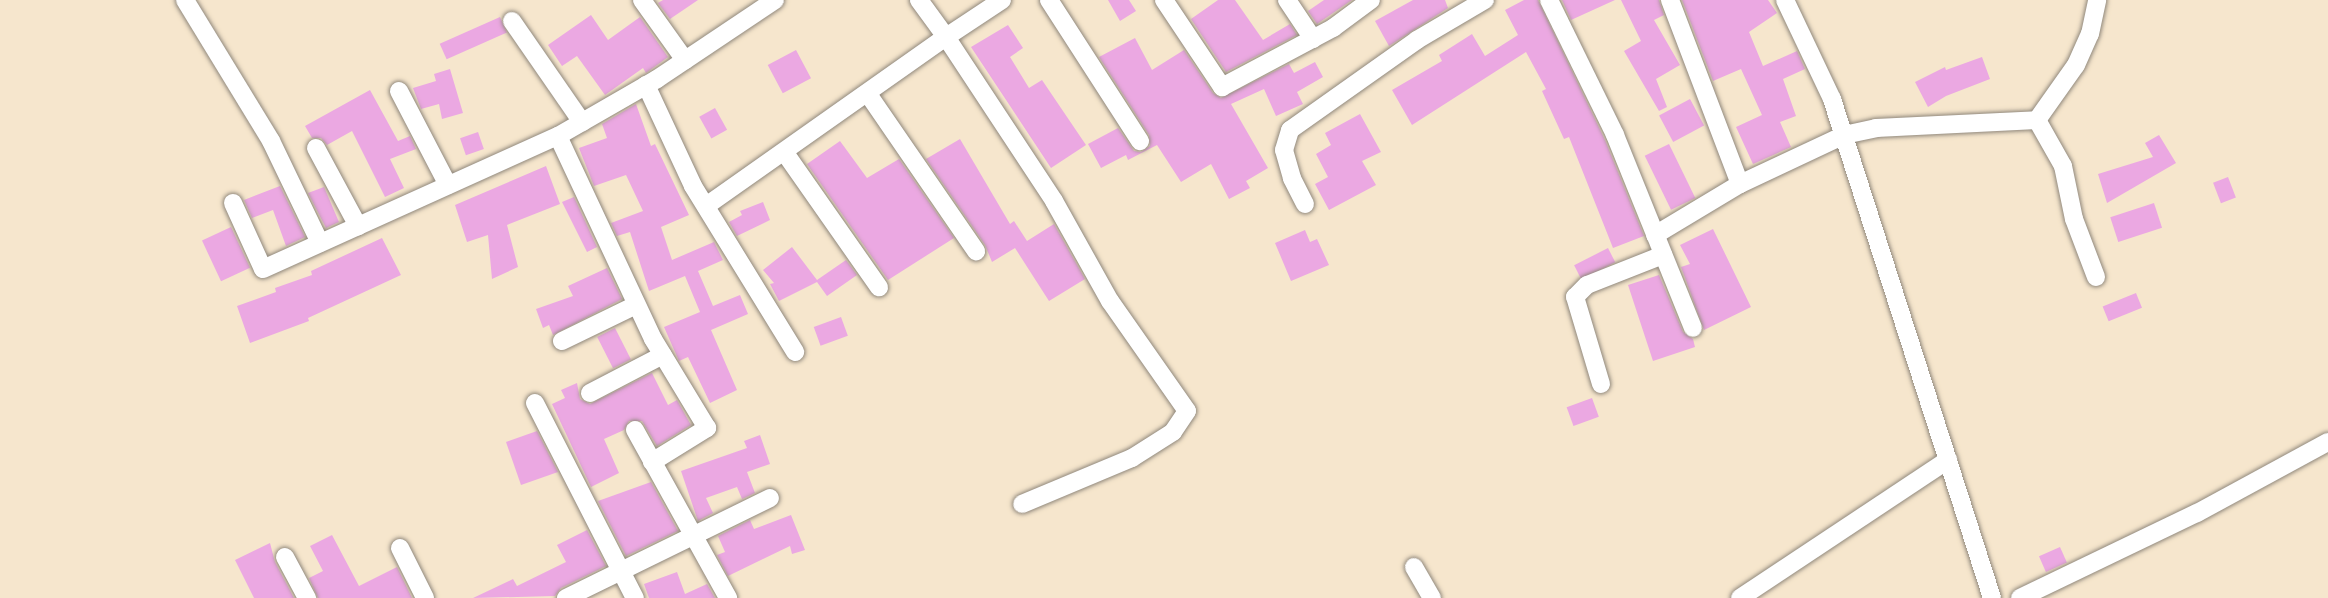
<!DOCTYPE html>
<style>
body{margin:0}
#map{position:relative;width:2328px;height:598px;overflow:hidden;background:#f6e6cd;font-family:Cardo,serif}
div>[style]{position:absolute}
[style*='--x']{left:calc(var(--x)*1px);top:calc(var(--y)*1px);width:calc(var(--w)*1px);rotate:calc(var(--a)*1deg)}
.building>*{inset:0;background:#eba8e2;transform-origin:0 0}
.roads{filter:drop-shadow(0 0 2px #90887c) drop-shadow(0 0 2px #90887c)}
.minor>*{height:18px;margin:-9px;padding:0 9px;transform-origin:9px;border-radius:9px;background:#fff}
span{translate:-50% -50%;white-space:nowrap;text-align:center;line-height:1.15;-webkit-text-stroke:6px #fcf5e5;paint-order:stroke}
</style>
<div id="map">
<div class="building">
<div style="clip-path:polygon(663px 0,698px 0,670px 19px,658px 3px)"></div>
<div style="clip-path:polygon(1108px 0,1129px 0,1136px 11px,1120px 21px)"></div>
<div style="clip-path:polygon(1218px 0,1235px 0,1263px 40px,1290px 24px,1297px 35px,1226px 72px,1191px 19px)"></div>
<div style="clip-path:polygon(1324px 0,1352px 0,1317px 24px,1308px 11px)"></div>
<div style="clip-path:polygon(1413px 0,1445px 0,1448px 8px,1389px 46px,1375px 21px)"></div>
<div style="clip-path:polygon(1524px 0,1538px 0,1605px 140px,1644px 236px,1613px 248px,1569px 137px,1564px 139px,1542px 91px,1546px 89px,1526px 52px,1412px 125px,1392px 90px,1442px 61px,1439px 55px,1472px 34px,1485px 56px,1518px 35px,1505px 10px)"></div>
<div style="clip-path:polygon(1562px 0,1615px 0,1571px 20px)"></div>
<div style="clip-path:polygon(1621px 0,1659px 0,1664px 15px,1654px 20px,1680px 65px,1656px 79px,1667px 107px,1659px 111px,1624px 51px,1641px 41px)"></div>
<div style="clip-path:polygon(1682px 0,1768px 0,1777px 13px,1749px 32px,1763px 66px,1797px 51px,1805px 69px,1783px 79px,1796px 116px,1780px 122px,1791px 147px,1753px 164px,1736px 127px,1762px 115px,1741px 69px,1713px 81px)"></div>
<div style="clip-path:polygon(591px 15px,608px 40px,640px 17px,668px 57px,646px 73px,643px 68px,605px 95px,577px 56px,562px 66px,548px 45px)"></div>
<div style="left:500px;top:17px;width:17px;height:66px;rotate:66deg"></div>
<div style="clip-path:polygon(1008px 25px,1023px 48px,1010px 57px,1029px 88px,1042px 80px,1086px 145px,1051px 168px,971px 47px)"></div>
<div style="clip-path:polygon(1135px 38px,1152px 70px,1184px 50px,1213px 93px,1221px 98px,1289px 64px,1294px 73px,1315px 62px,1323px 77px,1297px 92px,1303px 104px,1276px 116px,1264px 89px,1231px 104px,1268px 168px,1246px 181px,1250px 188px,1229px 199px,1211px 164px,1181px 182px,1157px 145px,1128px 160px,1126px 155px,1101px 168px,1088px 144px,1118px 128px,1134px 151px,1141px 152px,1150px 146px,1149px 135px,1099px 57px)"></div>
<div style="left:796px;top:50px;width:32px;height:32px;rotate:62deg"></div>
<div style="clip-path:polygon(1982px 57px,1990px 79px,1946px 96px,1928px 107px,1915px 82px,1945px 67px,1946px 70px)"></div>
<div style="clip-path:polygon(450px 69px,463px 113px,442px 119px,439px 104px,421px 109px,413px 88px,436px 81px,434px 74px)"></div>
<div style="clip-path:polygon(370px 90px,398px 141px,410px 136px,416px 149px,390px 159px,404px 188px,385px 197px,352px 131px,327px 145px,321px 138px,312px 138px,305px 126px)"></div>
<div style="left:1690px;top:99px;width:30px;height:35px;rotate:62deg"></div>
<div style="clip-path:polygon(636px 104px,651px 146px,655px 144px,689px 215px,661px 227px,672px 260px,714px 242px,723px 260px,698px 271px,713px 306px,740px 295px,748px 314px,711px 330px,737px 390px,710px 403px,688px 357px,679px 361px,664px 327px,700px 312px,685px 276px,649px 291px,630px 232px,617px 236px,611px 223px,643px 211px,626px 175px,594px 186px,579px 148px,607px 138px,602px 124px)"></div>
<div style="left:715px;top:108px;width:25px;height:18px;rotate:61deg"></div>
<div style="clip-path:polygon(1360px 114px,1381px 152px,1362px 161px,1376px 185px,1329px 210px,1315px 184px,1328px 177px,1316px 154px,1331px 145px,1325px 133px)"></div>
<div style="left:478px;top:132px;width:18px;height:19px;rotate:71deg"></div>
<div style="clip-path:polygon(2159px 135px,2176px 163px,2107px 203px,2098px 174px,2153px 157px,2145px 143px)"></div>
<div style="clip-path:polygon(960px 139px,1010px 224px,1014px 221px,1027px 241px,1054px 224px,1085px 279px,1049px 301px,1015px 248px,992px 262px,985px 245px,926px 159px)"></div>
<div style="clip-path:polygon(840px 141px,867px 178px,899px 159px,954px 238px,888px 280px,807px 164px)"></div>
<div style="left:1669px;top:144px;width:60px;height:27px;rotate:64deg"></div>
<div style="clip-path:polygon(546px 166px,560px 204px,507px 225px,518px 267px,492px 279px,488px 235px,467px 242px,455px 205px)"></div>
<div style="left:2228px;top:177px;width:22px;height:16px;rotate:69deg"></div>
<div style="clip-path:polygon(280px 186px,305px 237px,286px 246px,273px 210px,252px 218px,244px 200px)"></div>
<div style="clip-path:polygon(324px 187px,339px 222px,326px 228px,308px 193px)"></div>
<div style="clip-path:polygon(574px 197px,597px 247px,587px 252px,562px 202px)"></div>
<div style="clip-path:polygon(763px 202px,770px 220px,737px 236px,729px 222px,742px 215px,740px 211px)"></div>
<div style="left:2154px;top:203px;width:26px;height:46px;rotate:72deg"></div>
<div style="left:231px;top:227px;width:45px;height:32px;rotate:65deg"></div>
<div style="clip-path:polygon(1713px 229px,1751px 307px,1704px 330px,1681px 267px,1690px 264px,1680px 245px)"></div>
<div style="clip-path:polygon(1305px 230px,1310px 242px,1317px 239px,1329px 265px,1291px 281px,1275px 243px)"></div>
<div style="clip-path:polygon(382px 238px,401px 275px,308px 318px,309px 321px,250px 343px,237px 306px,276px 292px,275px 288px,312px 275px,311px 271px)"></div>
<div style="clip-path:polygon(792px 247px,817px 280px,846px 260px,857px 275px,827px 296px,817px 282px,779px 301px,770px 284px,774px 283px,763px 270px)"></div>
<div style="left:1608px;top:248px;width:16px;height:38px;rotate:63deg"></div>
<div style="clip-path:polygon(607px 268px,622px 299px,553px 335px,549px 325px,543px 328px,536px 309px,573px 296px,568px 286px)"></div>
<div style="clip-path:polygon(1659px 275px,1683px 332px,1693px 339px,1695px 347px,1653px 361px,1628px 285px)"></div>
<div style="left:2136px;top:293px;width:16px;height:36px;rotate:68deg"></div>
<div style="left:841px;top:317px;width:20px;height:29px;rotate:70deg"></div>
<div style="left:615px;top:328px;width:35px;height:20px;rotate:63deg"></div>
<div style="clip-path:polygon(652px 373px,668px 405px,677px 400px,691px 425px,657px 446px,642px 421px,629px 421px,624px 430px,604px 439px,619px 473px,591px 487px,552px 404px,565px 398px,561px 390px,577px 383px,580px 399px,590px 404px)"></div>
<div style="left:1592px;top:398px;width:20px;height:27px;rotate:70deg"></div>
<div style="clip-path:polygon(537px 431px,558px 472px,521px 485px,506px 442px)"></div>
<div style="clip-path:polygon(760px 435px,770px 464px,747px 472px,755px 493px,742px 499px,737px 487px,706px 498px,713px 513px,698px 521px,681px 471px,747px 448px,744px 441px)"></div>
<div style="clip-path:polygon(651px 482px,678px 531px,626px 556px,598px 501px)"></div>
<div style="clip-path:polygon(791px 515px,805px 550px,792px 554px,790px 546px,728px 576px,717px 555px,725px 552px,718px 536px,750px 520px,754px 529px)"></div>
<div style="clip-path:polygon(587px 530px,606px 566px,561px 588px,555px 596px,473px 598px,513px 579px,517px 586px,566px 562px,557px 545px)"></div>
<div style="clip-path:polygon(332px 535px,359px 586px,397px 567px,412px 598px,318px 598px,309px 578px,323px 571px,310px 546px)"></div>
<div style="clip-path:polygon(270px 543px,275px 562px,294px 598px,254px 598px,235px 560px)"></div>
<div style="left:2060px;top:547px;width:17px;height:23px;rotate:66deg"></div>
<div style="clip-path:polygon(677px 572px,685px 594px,707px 584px,715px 598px,649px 598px,644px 584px)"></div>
</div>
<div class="roads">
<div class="minor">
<div style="--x:185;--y:0;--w:165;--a:58.6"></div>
<div style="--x:271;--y:141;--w:113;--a:64.3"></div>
<div style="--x:642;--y:0;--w:74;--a:54.4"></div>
<div style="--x:1002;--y:0;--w:67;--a:146.5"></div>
<div style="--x:946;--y:37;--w:196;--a:56.6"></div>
<div style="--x:1054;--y:201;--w:115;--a:60.8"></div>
<div style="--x:1110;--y:301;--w:134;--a:55"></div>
<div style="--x:1187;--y:411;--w:25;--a:124"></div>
<div style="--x:1173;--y:432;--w:49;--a:147.6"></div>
<div style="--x:1132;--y:458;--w:119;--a:157.3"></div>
<div style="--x:1049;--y:0;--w:168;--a:57.2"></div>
<div style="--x:1164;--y:0;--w:105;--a:56.3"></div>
<div style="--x:1222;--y:87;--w:126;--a:-28"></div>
<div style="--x:1333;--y:28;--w:47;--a:-36.4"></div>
<div style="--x:1287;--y:0;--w:47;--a:56.3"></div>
<div style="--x:1549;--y:0;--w:150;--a:63.9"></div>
<div style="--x:1615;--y:135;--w:208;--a:68"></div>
<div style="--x:1670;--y:0;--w:197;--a:69.2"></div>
<div style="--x:1785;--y:0;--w:110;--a:64.6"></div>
<div style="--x:1832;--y:99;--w:524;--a:72.22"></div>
<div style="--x:512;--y:21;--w:123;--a:55.3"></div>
<div style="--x:646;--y:85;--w:111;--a:65"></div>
<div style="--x:693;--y:186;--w:195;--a:58.4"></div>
<div style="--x:399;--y:91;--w:106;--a:62.5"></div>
<div style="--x:868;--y:94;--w:191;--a:55.5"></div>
<div style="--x:2037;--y:120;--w:67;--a:-54.7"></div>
<div style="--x:2076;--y:65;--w:34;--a:-66"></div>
<div style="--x:2090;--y:34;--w:35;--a:-78"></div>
<div style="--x:316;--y:148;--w:89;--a:61.7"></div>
<div style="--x:785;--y:153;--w:164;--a:55"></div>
<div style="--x:233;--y:203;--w:72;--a:65.6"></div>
<div style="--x:263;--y:269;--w:324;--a:-24.3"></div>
<div style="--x:1305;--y:204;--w:29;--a:-117"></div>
<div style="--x:1292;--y:178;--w:29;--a:-106"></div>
<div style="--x:1284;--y:150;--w:21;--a:-73"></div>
<div style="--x:1290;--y:130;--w:156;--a:-35.3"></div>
<div style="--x:1417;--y:40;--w:79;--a:-30.5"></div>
<div style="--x:706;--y:206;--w:294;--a:-35.2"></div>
<div style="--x:946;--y:37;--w:46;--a:-126.1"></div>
<div style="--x:1655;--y:235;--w:99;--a:-31"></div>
<div style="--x:1740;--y:184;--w:115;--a:-25.2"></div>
<div style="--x:1844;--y:135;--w:33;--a:-12"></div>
<div style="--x:1876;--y:128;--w:161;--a:-2.8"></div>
<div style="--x:2037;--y:120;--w:53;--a:60.5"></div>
<div style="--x:2063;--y:166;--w:54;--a:78.3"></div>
<div style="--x:2074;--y:219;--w:62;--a:69.2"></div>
<div style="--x:562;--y:341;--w:82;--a:-25.9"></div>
<div style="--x:1601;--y:384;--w:91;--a:-106.6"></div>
<div style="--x:1575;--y:297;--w:17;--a:-45"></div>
<div style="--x:1587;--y:285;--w:82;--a:-21.5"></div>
<div style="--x:590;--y:393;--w:82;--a:-27.5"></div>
<div style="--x:535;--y:403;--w:219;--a:62.9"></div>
<div style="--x:635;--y:430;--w:192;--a:61"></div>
<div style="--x:652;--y:462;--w:65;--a:-31.7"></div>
<div style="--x:707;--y:428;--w:104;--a:-121.2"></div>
<div style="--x:653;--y:339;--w:224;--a:-115.1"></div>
<div style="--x:558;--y:136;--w:114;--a:-29.9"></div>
<div style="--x:657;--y:79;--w:142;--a:-33.8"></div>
<div style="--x:400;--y:548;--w:56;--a:63.4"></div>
<div style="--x:285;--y:557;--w:47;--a:61.8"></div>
<div style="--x:1414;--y:567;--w:36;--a:60"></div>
<div style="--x:566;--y:598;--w:227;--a:-26.1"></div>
<div style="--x:1740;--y:598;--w:250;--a:-33.6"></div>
<div style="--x:2020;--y:598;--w:196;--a:-25.7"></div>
<div style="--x:2197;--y:513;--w:149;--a:-28.5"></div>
</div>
</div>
</div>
